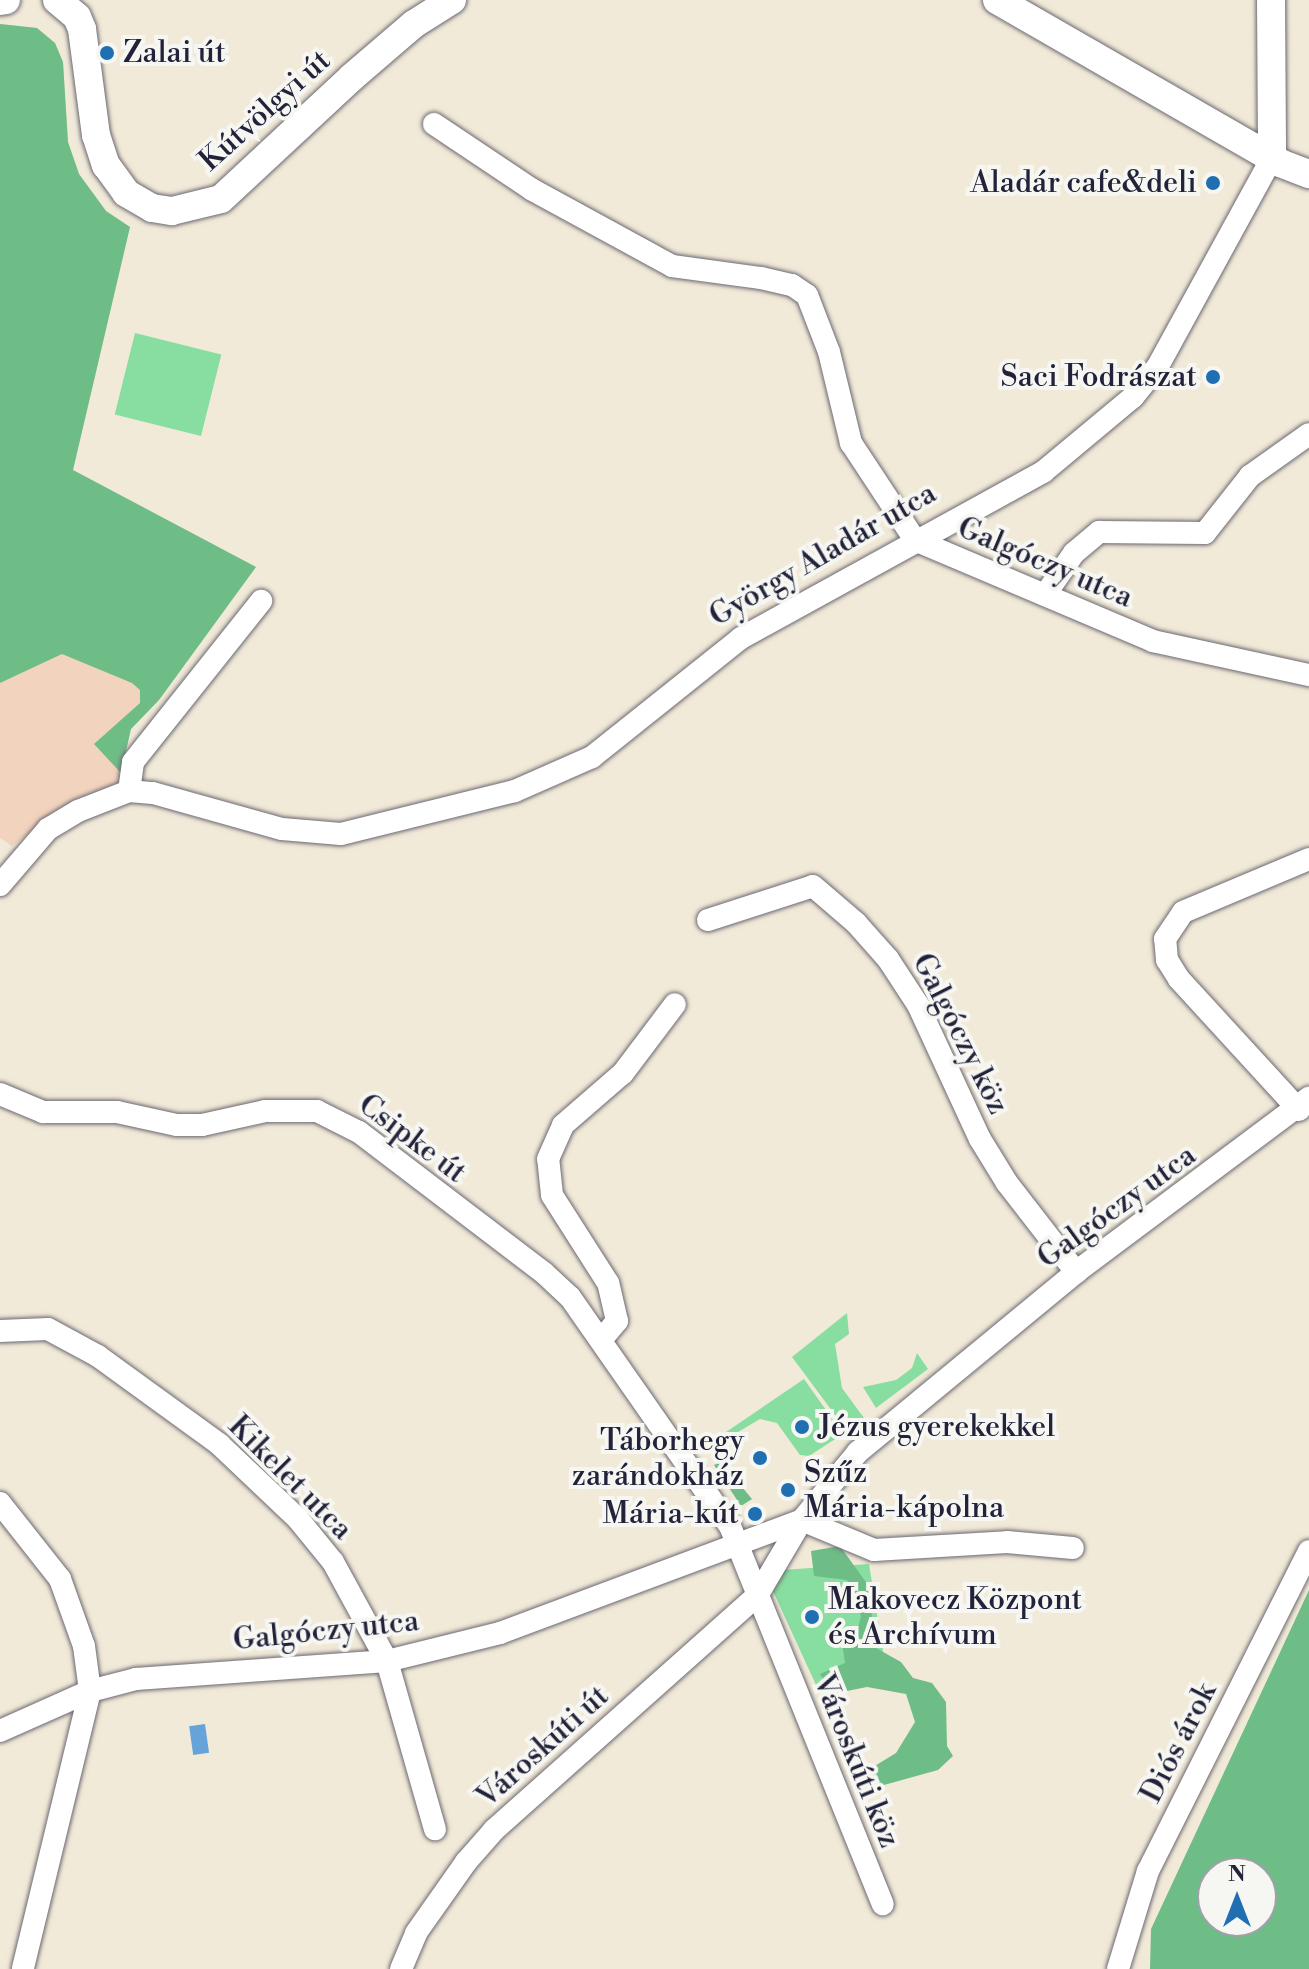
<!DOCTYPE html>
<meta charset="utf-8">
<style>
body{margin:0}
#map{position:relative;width:1309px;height:1969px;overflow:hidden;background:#f2ead8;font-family:"Libre Bodoni",serif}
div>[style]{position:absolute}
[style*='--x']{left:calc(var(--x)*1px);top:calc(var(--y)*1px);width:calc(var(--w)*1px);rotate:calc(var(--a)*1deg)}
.built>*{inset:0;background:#f2d4be}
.green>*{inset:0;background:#88dda0;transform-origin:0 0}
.forest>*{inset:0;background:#6ebc86}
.water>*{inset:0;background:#66a3d8;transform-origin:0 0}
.roads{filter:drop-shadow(0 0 2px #6b6872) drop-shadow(0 0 2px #6b6872)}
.minor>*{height:22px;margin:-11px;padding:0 11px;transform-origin:11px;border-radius:11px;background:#fff}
.tertiary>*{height:28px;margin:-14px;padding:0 14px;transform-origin:14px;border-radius:14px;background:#fff}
.dots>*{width:22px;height:22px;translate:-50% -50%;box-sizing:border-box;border:4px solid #f6f6f2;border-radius:50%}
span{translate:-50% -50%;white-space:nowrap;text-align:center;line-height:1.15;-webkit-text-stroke:8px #f6f6f2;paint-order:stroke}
.poi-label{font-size:30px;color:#22223b}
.left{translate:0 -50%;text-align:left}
.right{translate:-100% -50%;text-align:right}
.street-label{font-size:30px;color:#22223b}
.north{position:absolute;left:1197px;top:1857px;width:80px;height:80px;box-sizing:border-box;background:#f6f6f2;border:2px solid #a1a1a9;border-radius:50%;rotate:0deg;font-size:22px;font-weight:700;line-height:32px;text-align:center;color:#22223b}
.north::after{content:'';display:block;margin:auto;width:28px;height:36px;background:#1f6fb2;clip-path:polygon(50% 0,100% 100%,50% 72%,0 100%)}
</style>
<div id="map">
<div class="built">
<div style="clip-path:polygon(0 24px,37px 28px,55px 43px,63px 62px,68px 142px,79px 174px,106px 211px,130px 227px,73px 470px,256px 567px,159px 700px,131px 729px,121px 762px,121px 784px,67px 804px,12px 846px,0 838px)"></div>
</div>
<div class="green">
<div style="left:135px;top:333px;width:89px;height:84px;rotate:14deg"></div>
<div style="clip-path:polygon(847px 1313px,849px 1334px,835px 1344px,842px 1388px,864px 1418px,847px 1431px,792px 1357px)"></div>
<div style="clip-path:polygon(917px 1353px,928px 1369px,876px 1408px,863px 1387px,896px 1380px,912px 1368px)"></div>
<div style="clip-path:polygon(804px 1379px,843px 1434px,809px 1456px,800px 1455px,777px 1423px,760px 1419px,701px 1454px,698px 1451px)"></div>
<div style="clip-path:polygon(869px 1564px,885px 1664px,816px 1685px,772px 1589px,782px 1570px)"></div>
</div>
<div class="forest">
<div style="clip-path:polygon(0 24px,37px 28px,55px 43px,63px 62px,68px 142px,79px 174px,106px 211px,130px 227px,73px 470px,256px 567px,159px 700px,131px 729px,121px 773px,94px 744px,140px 703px,140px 690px,132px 683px,62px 654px,0 683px)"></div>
<div style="clip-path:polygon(721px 1462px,752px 1499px,741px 1506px,714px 1465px)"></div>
<div style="clip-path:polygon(840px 1546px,868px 1585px,876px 1648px,901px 1662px,913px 1678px,932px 1683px,946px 1702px,947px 1746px,953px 1756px,938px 1770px,866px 1790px,860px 1775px,896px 1753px,915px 1722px,906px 1694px,867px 1687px,832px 1694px,820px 1674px,845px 1663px,841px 1636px,858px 1628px,861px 1616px,847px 1580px,814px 1576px,811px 1551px)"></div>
<div style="clip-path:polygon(evenodd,1309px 1590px,1309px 1969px,1150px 1969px,1151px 1929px,1309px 1590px,1213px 1873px,1261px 1873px,1261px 1921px,1213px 1921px,1213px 1873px)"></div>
</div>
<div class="water">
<div style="left:205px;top:1724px;width:29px;height:16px;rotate:82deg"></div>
</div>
<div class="roads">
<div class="minor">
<div style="--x:434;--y:124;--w:117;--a:33.8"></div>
<div style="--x:531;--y:189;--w:161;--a:28.6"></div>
<div style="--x:672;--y:266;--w:90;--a:7.7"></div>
<div style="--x:761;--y:278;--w:32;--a:13"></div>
<div style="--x:792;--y:285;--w:18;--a:34"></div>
<div style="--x:807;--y:295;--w:61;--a:68.9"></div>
<div style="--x:829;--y:352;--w:94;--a:76.4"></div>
<div style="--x:851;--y:443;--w:116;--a:56.6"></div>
<div style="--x:915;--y:540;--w:259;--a:23"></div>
<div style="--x:1153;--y:641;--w:160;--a:12.3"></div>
<div style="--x:1045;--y:595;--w:51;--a:-55.4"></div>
<div style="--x:1074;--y:553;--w:33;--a:-40"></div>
<div style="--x:1099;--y:532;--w:106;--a:0.5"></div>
<div style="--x:1205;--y:533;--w:73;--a:-51.7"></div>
<div style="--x:1250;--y:476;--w:72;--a:-35.4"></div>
<div style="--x:129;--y:791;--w:29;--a:-82"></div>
<div style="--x:133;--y:762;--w:206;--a:-51.5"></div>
<div style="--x:0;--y:885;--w:74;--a:-49.4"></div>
<div style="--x:48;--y:829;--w:35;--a:-31"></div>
<div style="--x:78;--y:811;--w:55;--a:-21.4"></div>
<div style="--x:129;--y:791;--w:24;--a:5"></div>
<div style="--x:153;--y:793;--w:134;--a:15.6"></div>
<div style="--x:282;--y:829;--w:59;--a:4.8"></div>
<div style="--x:341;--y:834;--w:179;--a:-13.9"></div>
<div style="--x:515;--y:791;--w:84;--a:-23.8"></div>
<div style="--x:592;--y:757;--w:191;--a:-38.6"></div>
<div style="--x:741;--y:638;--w:345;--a:-28.8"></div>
<div style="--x:1043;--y:472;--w:117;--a:-39.8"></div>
<div style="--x:1133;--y:397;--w:40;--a:-51"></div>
<div style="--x:1158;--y:366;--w:237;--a:-61.3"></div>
<div style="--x:708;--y:920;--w:110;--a:-17.9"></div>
<div style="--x:813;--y:886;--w:57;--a:40.7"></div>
<div style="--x:856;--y:923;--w:48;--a:48.4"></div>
<div style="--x:888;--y:959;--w:55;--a:56.9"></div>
<div style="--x:918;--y:1005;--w:148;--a:65.2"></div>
<div style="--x:980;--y:1139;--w:52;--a:58.5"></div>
<div style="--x:1007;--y:1183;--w:113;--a:52.2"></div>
<div style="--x:0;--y:1094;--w:47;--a:22.7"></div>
<div style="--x:43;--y:1112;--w:74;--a:0"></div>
<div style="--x:117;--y:1112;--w:61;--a:12.2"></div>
<div style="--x:177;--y:1125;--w:25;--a:0"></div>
<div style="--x:202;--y:1125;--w:65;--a:-12.5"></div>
<div style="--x:265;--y:1111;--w:52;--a:0"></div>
<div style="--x:317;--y:1111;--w:47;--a:26.6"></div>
<div style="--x:359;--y:1132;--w:233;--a:37.3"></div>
<div style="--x:544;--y:1273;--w:35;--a:43"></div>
<div style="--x:570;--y:1297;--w:279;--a:55.1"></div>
<div style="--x:730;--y:1526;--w:408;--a:68"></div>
<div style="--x:1299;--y:1110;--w:178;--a:-132.5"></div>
<div style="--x:1179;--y:979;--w:22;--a:-122"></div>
<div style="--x:1167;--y:960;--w:21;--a:-95"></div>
<div style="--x:1165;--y:939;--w:32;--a:-56"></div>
<div style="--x:1183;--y:912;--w:137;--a:-22.8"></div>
<div style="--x:0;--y:1331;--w:48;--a:-2.4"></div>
<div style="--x:48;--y:1329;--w:57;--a:28.4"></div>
<div style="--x:98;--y:1356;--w:150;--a:36"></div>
<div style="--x:219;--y:1444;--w:109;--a:43.5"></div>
<div style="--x:298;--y:1519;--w:55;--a:50.9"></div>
<div style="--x:333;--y:1562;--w:113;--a:61.4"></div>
<div style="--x:387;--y:1661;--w:175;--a:74.1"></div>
<div style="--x:601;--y:1340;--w:25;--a:-50"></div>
<div style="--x:617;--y:1321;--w:39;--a:-103"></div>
<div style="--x:608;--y:1283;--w:104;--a:-122.5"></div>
<div style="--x:552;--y:1195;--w:36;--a:-96"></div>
<div style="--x:548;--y:1159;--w:37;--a:-66"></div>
<div style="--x:563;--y:1125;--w:79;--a:-40.9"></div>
<div style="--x:623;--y:1073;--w:86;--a:-53"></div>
<div style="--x:0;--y:1503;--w:97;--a:51.7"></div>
<div style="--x:60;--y:1579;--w:71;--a:70.3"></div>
<div style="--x:84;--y:1646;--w:45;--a:82.4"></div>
<div style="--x:90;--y:1691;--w:286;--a:103.6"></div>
<div style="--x:802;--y:1520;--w:78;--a:22.6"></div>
<div style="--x:874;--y:1550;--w:133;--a:-3.4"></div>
<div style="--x:1007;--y:1542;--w:66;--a:5.2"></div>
<div style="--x:0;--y:1731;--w:98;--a:-24"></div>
<div style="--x:90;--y:1691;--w:48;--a:-14.6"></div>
<div style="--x:136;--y:1679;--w:252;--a:-4.1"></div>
<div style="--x:387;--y:1661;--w:116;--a:-13.9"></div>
<div style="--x:500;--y:1633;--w:322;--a:-20.5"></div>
<div style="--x:401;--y:1969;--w:39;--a:-67"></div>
<div style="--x:416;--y:1933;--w:87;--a:-54.8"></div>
<div style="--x:466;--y:1862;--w:43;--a:-48.8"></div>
<div style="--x:494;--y:1830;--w:352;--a:-41.7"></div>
<div style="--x:757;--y:1596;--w:88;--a:-59.4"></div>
<div style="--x:802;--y:1520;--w:88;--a:-50.5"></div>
<div style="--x:858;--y:1452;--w:283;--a:-39.5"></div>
<div style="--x:1076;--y:1272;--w:291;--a:-36.8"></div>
<div style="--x:1118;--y:1969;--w:102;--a:-73"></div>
<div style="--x:1148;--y:1871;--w:358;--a:-63.3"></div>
</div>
<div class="tertiary">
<div style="--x:57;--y:0;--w:26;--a:40"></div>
<div style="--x:77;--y:17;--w:13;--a:67"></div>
<div style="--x:82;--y:29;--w:107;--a:82.5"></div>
<div style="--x:96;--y:135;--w:32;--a:72"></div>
<div style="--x:106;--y:165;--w:34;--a:54"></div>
<div style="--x:126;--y:193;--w:30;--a:30"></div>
<div style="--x:152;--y:208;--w:20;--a:9"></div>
<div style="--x:172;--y:211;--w:50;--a:-13.8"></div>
<div style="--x:221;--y:199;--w:178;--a:-42.9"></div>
<div style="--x:351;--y:78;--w:83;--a:-40.6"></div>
<div style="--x:414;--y:24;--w:45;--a:-32.3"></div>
<div style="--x:997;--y:0;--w:327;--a:29.9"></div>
<div style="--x:1280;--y:163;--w:31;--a:21"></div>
<div style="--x:1271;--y:0;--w:158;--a:89.6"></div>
<div style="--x:0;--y:1;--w:6;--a:-9"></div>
</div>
</div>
<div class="dots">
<div style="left:107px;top:53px;background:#1f6fb2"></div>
<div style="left:1213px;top:183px;background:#1f6fb2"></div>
<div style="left:1213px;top:377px;background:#1f6fb2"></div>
<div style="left:802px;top:1427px;background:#1f6fb2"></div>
<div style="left:760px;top:1458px;background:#1f6fb2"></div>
<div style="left:788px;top:1490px;background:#1f6fb2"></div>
<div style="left:755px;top:1514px;background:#1f6fb2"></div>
<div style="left:812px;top:1617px;background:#1f6fb2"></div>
</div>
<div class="poi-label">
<span class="left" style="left:123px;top:53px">Zalai út</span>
<span class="right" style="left:1197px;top:183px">Aladár cafe&amp;deli</span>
<span class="right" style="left:1197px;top:377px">Saci Fodrászat</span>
<span class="left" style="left:818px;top:1427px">Jézus gyerekekkel</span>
<span class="right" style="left:744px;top:1458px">Táborhegy<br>zarándokház</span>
<span class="left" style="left:804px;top:1490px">Szűz<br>Mária-kápolna</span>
<span class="right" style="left:739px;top:1514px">Mária-kút</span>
<span class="left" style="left:828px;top:1617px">Makovecz Központ<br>és Archívum</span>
</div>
<div class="street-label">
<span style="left:265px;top:111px;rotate:-42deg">Kútvölgyi út</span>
<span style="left:823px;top:555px;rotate:-30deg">György Aladár utca</span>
<span style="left:1045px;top:563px;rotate:23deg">Galgóczy utca</span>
<span style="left:960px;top:1034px;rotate:63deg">Galgóczy köz</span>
<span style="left:412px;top:1139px;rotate:37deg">Csipke út</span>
<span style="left:1117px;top:1207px;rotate:-36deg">Galgóczy utca</span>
<span style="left:290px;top:1478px;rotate:45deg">Kikelet utca</span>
<span style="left:326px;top:1631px;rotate:-6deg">Galgóczy utca</span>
<span style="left:1179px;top:1743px;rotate:-63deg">Diós árok</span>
<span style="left:543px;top:1747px;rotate:-42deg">Városkúti út</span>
<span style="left:856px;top:1761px;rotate:68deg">Városkúti köz</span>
</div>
<div class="north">N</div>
</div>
